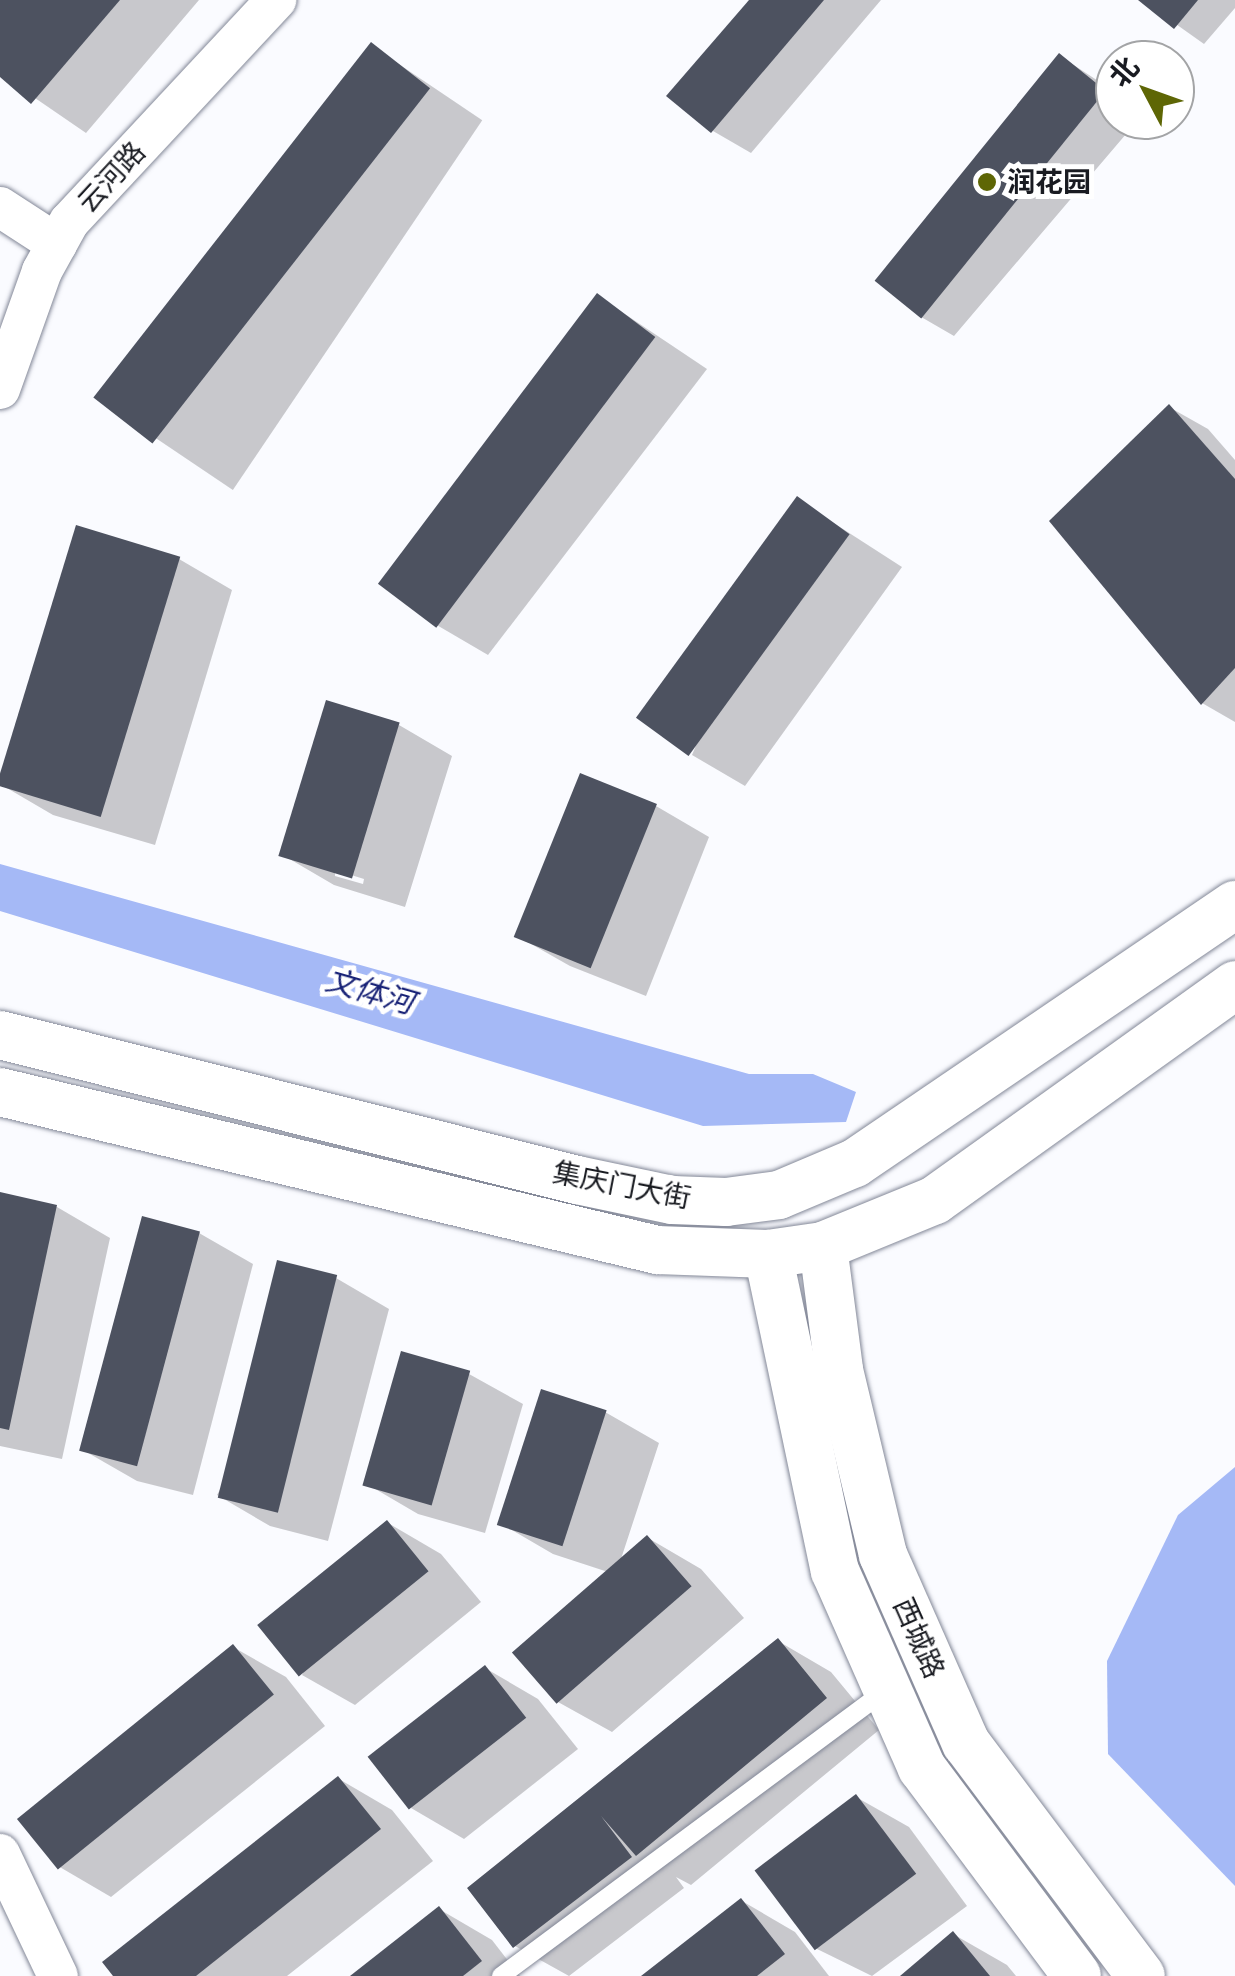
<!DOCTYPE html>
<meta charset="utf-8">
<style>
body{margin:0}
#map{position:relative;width:1235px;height:1976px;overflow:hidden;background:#fafbff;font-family:"PT Sans Narrow","Noto Sans SC",sans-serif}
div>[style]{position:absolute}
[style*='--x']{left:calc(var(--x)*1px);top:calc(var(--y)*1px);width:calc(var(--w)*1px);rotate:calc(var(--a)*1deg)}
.water>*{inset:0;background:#a5b9f6}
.shadow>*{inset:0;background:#0003;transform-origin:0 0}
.building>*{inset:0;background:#4d5260;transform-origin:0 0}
.roads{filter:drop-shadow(0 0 2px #838898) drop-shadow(0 0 2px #838898)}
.service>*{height:18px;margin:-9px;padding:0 9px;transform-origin:9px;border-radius:9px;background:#fff}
.tertiary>*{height:40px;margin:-20px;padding:0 20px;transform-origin:20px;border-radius:20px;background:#fff}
.secondary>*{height:48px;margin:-24px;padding:0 24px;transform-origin:24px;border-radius:24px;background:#fff}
.dots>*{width:28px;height:28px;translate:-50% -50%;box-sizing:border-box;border:5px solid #fff;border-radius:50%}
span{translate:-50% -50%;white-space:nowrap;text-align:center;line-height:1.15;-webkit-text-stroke:10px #fff;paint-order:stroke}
.street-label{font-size:28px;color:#191b21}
.poi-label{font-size:28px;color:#191b21;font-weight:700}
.left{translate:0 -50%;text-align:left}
.water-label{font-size:30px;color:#192377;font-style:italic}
.north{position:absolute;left:1095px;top:40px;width:100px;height:100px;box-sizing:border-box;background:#fff;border:2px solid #a3a4a6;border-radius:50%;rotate:311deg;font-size:28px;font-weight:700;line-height:40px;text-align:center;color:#191b21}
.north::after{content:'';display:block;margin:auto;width:35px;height:45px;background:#5e6605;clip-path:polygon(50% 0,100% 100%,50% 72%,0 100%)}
</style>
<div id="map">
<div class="water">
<div style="clip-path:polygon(0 864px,749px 1074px,813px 1074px,856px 1092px,846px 1122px,703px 1126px,0 911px)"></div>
<div style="clip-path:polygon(1235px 1467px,1235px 1886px,1108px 1754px,1107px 1661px,1178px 1515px)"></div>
</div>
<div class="shadow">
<div style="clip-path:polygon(0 0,199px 0,86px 133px,0 74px)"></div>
<div style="clip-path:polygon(752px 0,881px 0,751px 153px,713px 131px)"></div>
<div style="clip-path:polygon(1142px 0,1235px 0,1235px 8px,1204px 44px)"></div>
<div style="left:372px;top:46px;width:133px;height:446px;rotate:34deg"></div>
<div style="clip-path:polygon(1060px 56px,1115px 92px,1115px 120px,1138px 120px,954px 336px,916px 314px)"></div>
<div style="clip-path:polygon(598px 296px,707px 369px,488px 655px,435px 624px)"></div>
<div style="clip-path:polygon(1169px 407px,1208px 429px,1235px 460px,1235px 722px,1202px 703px)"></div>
<div style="clip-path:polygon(798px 500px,902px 567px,745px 786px,692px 755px)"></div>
<div style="clip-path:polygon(77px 528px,179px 559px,232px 590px,155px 845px,53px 815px,0 784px)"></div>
<div style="clip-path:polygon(evenodd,399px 725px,452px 756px,405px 907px,334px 885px,281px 854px,399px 725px,335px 870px,364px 879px,363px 884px,335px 876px,335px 870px)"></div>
<div style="clip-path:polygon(656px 806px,709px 837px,646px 996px,570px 966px,517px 936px)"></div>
<div style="clip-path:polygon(0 1195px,57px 1207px,110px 1238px,62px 1459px,0 1446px)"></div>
<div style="clip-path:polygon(199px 1233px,253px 1264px,193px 1495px,137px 1481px,83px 1450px)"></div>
<div style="clip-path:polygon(336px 1278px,389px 1309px,328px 1541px,270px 1526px,217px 1495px)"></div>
<div style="clip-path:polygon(403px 1354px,469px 1374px,523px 1404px,485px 1533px,418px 1514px,365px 1483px)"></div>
<div style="clip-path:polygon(605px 1412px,659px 1443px,620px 1562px,648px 1538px,701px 1569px,744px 1618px,612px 1732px,558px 1702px,608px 1572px,553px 1554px,500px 1523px)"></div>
<div style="clip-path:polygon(388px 1523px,441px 1554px,481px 1602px,355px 1705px,302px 1675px)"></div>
<div style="clip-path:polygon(778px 1641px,831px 1672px,879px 1730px,691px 1885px,676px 1877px,684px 1888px,569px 1976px,515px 1946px,471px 1888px)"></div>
<div style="clip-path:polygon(233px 1647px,286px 1677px,325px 1726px,111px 1897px,58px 1866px)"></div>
<div style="clip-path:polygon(485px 1668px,538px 1699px,578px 1749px,464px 1839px,411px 1808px)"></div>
<div style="clip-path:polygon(339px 1779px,392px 1810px,433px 1861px,287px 1976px,116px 1976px)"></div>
<div style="clip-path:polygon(856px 1797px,909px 1827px,967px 1906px,872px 1976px,815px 1948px)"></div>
<div style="clip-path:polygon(742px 1901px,795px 1932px,829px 1976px,645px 1976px)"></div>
<div style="clip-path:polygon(439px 1909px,492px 1940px,520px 1976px,354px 1976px)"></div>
<div style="clip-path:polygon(953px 1934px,1007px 1965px,1016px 1976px,904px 1976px)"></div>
</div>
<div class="building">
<div style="clip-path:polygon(0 0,120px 0,31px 104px,0 77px)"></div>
<div style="clip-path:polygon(749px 0,824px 0,711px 133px,666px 96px)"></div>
<div style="clip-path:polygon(1138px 0,1198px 0,1174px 29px)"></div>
<div style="left:371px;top:42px;width:75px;height:451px;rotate:38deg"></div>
<div style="left:1059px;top:53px;width:60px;height:293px;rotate:39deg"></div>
<div style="left:597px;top:293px;width:73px;height:364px;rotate:37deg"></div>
<div style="clip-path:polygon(1169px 404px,1235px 479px,1235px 668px,1201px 705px,1049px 521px)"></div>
<div style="left:797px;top:496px;width:65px;height:274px;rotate:36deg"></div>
<div style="left:76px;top:525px;width:109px;height:272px;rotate:17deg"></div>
<div style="left:326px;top:700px;width:77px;height:163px;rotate:17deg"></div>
<div style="left:580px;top:773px;width:83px;height:177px;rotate:22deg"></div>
<div style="clip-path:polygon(0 1192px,57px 1205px,9px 1430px,0 1428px)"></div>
<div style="left:142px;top:1216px;width:60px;height:243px;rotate:15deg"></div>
<div style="left:277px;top:1260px;width:62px;height:245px;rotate:14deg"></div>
<div style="left:401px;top:1351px;width:72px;height:140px;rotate:16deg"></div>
<div style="left:541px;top:1389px;width:69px;height:143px;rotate:18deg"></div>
<div style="left:387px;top:1520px;width:66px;height:167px;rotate:51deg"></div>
<div style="left:647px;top:1535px;width:68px;height:179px;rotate:49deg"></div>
<div style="clip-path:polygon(778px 1638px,827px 1698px,636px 1856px,601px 1816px,632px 1857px,513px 1948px,467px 1888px)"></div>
<div style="left:233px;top:1644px;width:65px;height:278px;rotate:51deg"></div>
<div style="left:485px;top:1665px;width:67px;height:149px;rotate:52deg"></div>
<div style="clip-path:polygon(338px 1776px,381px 1829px,196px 1976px,113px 1976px,102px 1962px)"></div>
<div style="left:856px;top:1794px;width:100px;height:127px;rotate:53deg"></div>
<div style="clip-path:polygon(741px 1898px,785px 1954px,757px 1976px,641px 1976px)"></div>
<div style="clip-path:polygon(439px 1906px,482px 1961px,463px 1976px,350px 1976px)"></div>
<div style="clip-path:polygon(953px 1931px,990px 1976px,900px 1976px)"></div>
</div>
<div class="roads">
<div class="service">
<div style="--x:501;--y:1976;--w:480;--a:-36.6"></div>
</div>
<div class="tertiary">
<div style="--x:0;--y:207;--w:68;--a:33"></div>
<div style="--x:0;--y:389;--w:125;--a:-70.4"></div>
<div style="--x:42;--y:271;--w:56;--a:-61.1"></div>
<div style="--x:69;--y:222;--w:304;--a:-47"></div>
<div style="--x:0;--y:1854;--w:135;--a:64.6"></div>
</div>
<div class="secondary">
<div style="--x:0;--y:1035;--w:595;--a:14.11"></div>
<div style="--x:577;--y:1180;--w:97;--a:11.9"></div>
<div style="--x:672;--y:1200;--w:54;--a:2.1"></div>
<div style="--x:726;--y:1202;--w:53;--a:-7.5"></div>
<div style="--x:779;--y:1195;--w:82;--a:-22.8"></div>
<div style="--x:855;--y:1163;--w:459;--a:-34.2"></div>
<div style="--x:0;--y:1092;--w:676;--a:13.52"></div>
<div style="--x:657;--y:1250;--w:111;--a:2.1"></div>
<div style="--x:768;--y:1254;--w:56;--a:-8.3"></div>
<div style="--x:823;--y:1246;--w:121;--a:-22.3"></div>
<div style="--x:935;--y:1200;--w:369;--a:-35.6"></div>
<div style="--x:823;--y:1246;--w:125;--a:82.6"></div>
<div style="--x:839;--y:1370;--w:190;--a:76.6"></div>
<div style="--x:883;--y:1555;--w:206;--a:66.2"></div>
<div style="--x:966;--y:1743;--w:291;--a:53.1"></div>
<div style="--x:768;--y:1254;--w:324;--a:78.1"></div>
<div style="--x:835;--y:1571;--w:215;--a:66.2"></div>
<div style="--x:922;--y:1768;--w:259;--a:53.3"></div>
</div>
</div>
<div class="dots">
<div style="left:987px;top:182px;background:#5e6605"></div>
</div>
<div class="street-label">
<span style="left:111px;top:177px;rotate:-47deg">云河路</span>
<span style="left:622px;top:1185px;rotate:11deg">集庆门大街</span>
<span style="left:919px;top:1638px;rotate:66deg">西城路</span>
</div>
<div class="poi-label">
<span class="left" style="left:1007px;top:182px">润花园</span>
</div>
<div class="water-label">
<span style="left:370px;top:991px;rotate:16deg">文体河</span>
</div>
<div class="north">北</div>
</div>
